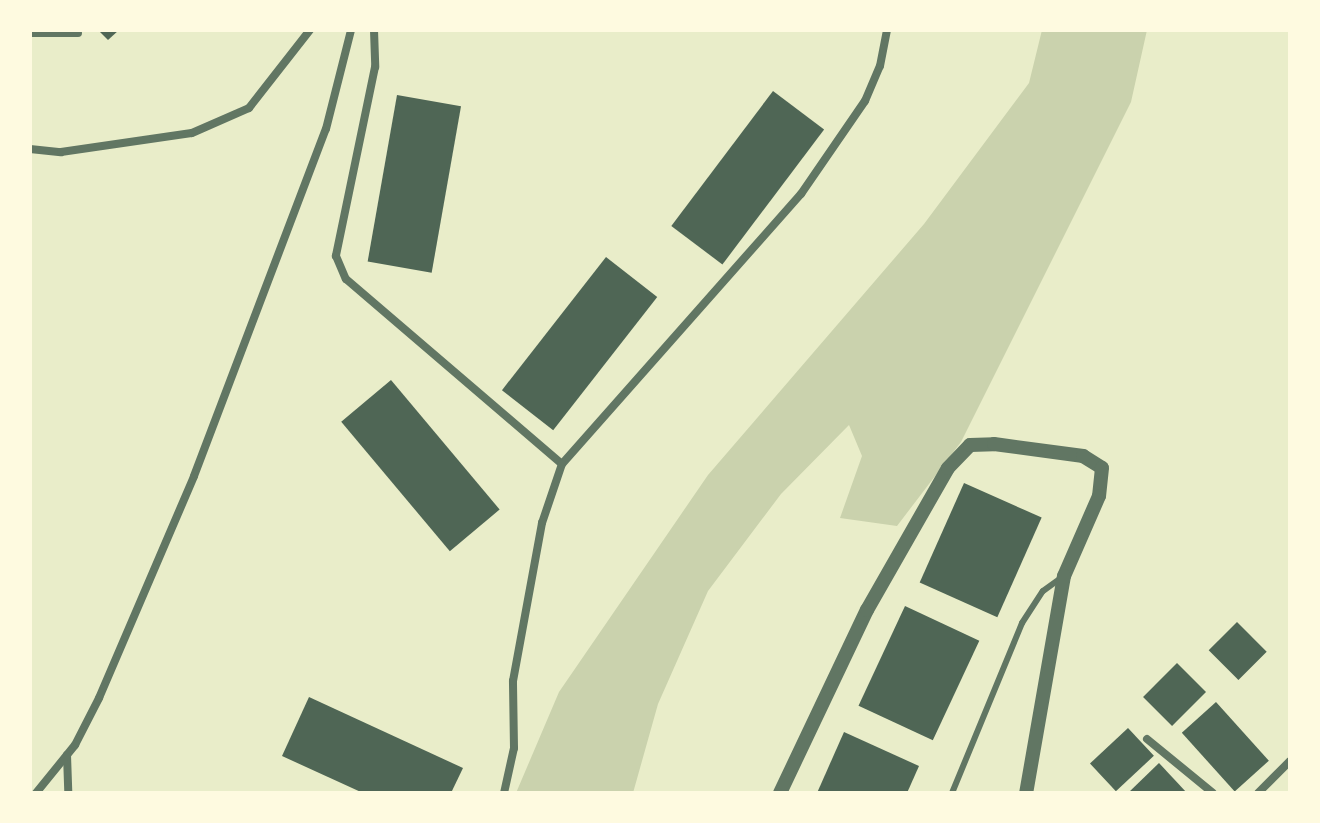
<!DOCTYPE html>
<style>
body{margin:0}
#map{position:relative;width:1320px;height:823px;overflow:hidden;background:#e9edc9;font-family:Arial,sans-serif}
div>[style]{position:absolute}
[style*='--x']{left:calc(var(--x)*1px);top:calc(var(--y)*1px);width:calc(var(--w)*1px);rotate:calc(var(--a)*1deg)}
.green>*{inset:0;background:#cad2ad}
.building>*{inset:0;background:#4f6655;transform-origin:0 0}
.service>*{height:6px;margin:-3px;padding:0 3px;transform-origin:3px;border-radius:3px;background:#617663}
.minor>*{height:8px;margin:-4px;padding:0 4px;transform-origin:4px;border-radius:4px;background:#617663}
.tertiary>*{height:14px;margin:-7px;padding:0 7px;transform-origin:7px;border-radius:7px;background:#617663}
span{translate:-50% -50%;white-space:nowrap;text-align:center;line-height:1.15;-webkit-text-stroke:6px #fefae0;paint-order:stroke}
.frame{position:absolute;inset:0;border:32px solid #fefae0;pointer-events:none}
</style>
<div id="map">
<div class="green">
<div style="clip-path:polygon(1042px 30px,1147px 30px,1131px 102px,961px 442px,897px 526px,840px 518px,862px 456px,849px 425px,781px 494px,708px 591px,658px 704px,633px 793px,516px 793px,559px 692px,708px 475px,924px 224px,1029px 83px)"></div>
</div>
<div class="building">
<div style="clip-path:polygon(98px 30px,119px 30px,108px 40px)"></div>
<div style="left:773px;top:91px;width:64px;height:169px;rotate:37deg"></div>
<div style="left:397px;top:95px;width:65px;height:169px;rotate:10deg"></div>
<div style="left:606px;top:257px;width:65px;height:169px;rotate:38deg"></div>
<div style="left:391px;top:380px;width:169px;height:65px;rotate:50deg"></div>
<div style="left:964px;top:483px;width:85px;height:109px;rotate:24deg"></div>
<div style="left:905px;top:606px;width:82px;height:110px;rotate:25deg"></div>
<div style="left:1237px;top:622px;width:42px;height:40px;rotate:45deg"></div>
<div style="left:1177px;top:663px;width:41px;height:48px;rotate:45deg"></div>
<div style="clip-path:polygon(309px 697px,463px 768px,451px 793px,363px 793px,282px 756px)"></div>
<div style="left:1216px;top:702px;width:79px;height:46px;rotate:48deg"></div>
<div style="left:1128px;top:728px;width:38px;height:52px;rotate:47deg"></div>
<div style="clip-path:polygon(844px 732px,919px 766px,907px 793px,817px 793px)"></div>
<div style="clip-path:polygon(1159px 763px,1187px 793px,1128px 793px)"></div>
</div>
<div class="service">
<div style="--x:952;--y:793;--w:184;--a:-67.6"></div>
<div style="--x:1022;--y:623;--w:38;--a:-57"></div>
<div style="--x:1043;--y:591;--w:22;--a:-36"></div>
</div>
<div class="minor">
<div style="--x:374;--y:30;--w:37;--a:88"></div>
<div style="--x:375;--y:67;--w:193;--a:101.7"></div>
<div style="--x:336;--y:256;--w:25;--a:67"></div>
<div style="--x:346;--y:279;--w:284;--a:40.6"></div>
<div style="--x:562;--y:464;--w:361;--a:-48.5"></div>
<div style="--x:801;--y:194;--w:113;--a:-55.5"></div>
<div style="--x:865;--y:101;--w:38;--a:-67"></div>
<div style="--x:880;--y:66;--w:37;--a:-79"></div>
<div style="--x:30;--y:33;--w:48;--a:0"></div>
<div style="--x:30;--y:149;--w:31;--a:6"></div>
<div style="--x:61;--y:152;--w:132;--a:-8.3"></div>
<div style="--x:192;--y:133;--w:62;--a:-23.7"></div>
<div style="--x:249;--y:108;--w:99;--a:-52"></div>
<div style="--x:1147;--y:739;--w:85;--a:39.3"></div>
<div style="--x:67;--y:755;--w:38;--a:88"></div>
<div style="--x:36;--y:793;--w:62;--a:-50.9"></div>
<div style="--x:75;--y:745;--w:53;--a:-62.9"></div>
<div style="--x:99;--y:698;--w:241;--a:-66.8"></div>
<div style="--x:194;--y:476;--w:371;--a:-69.2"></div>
<div style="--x:326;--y:129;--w:102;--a:-75.8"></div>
<div style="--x:504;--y:793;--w:46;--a:-77.5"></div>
<div style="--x:514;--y:748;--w:67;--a:-90.9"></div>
<div style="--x:513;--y:681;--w:161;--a:-79.6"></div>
<div style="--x:542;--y:523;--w:62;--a:-71.3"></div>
<div style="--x:1258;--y:793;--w:45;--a:-45"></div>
</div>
<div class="tertiary">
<div style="--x:780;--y:793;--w:203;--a:-64.6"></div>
<div style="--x:867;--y:610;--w:163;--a:-60.3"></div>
<div style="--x:948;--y:468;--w:32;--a:-46"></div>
<div style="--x:970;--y:445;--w:24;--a:-2"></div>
<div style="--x:994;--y:444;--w:90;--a:7.7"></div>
<div style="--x:1083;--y:456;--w:22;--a:32"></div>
<div style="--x:1102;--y:468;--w:28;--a:96"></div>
<div style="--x:1099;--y:496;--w:87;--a:113.6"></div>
<div style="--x:1064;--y:576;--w:220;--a:99.9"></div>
</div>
<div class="frame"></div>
</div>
